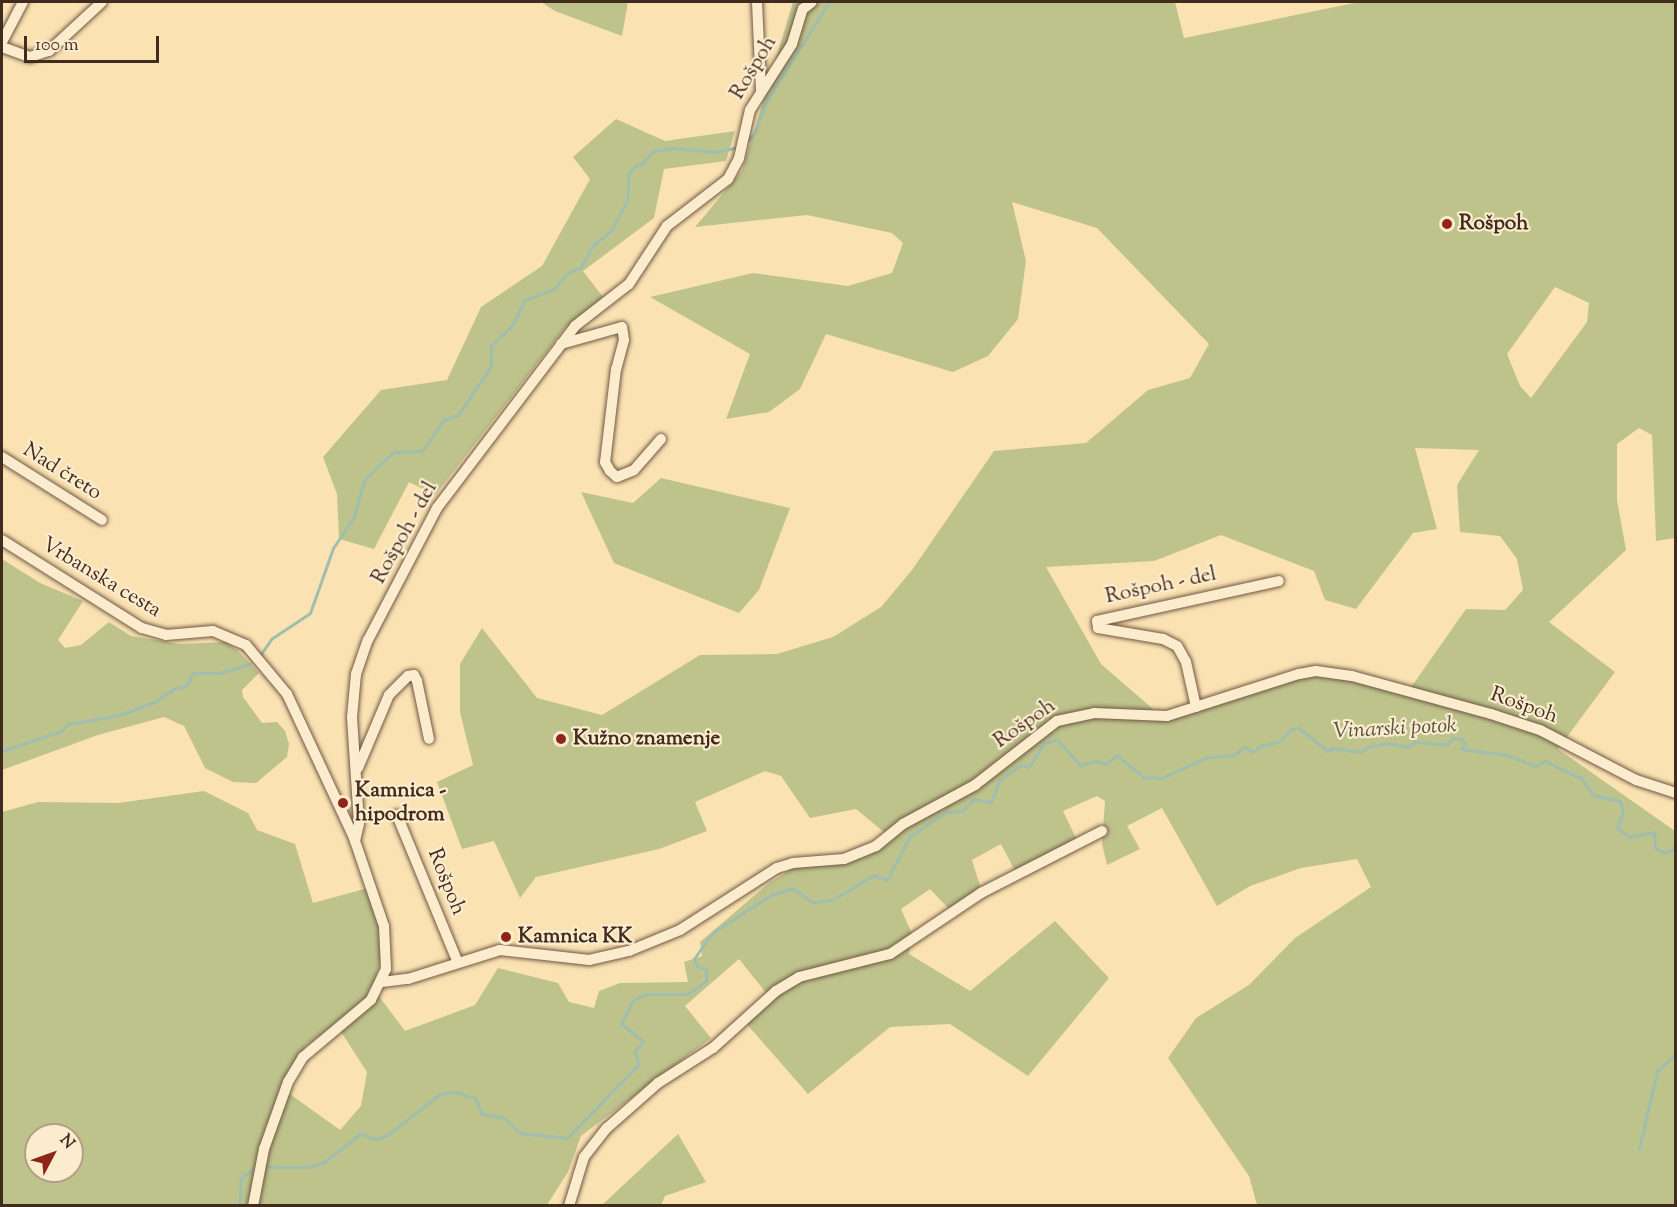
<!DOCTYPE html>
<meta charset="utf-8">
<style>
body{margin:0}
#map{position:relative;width:1677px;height:1207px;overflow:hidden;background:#fbe2b3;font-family:"Sorts Mill Goudy",serif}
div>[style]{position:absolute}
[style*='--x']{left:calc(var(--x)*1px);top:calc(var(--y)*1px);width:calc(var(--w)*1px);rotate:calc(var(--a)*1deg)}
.green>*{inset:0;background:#bec38c}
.stream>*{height:3px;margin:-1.5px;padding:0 1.5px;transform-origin:1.5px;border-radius:1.5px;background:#9fbeae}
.roads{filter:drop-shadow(0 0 2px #6f5944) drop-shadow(0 0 2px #6f5944)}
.minor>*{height:10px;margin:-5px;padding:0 5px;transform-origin:5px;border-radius:5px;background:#fcecce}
.dots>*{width:16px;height:16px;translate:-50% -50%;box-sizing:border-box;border:3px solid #fcecce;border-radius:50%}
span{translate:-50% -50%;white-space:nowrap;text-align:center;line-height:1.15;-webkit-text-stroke:4.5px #fcecce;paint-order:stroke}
.street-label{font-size:21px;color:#402b1f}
.poi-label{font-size:21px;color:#402b1f;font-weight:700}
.left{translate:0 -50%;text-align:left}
.water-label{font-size:22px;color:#585043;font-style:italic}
.frame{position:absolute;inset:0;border:3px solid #402b1f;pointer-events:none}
.north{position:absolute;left:24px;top:1123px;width:60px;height:60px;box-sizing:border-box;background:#fcecce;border:2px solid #b19f88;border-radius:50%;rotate:49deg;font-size:16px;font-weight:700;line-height:24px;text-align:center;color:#402b1f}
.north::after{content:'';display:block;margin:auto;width:21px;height:27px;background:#8f2418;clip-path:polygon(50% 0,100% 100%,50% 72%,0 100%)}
.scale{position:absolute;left:24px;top:36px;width:135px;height:27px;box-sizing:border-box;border:3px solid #402b1f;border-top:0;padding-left:8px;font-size:18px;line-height:21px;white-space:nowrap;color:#402b1f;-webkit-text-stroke:4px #fcecce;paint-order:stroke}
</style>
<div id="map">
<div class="green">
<div style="clip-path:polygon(541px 2px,628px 2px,622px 36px,555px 11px)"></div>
<div style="clip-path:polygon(evenodd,793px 2px,1175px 2px,1184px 38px,1359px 2px,1675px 2px,1675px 538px,1656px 541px,1652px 435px,1639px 428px,1617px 444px,1617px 500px,1626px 550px,1549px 622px,1615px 672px,1558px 749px,1675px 831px,1675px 1205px,1257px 1205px,1249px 1176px,1168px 1058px,1196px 1018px,1249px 985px,1295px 938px,1371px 887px,1357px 859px,1301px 868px,1250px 886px,1217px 906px,1162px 808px,1127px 826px,1140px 849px,1107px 865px,1102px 844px,1105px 801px,1097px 796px,1063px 811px,1077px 840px,1015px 871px,1001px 844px,972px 860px,981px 889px,950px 910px,930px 889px,901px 909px,912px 934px,909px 954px,970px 991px,1055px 921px,1109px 978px,1028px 1076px,950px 1024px,890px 1027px,808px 1094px,745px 1022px,771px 999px,739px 959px,685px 1006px,711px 1038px,581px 1136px,568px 1172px,547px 1205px,2px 1206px,2px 812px,38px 802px,118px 803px,204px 791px,248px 813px,257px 830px,295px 844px,313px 903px,368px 888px,383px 924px,382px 955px,373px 988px,405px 1031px,475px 1005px,498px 968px,558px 983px,569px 1002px,594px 1008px,599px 991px,620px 983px,688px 982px,684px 962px,702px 956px,700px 942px,769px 883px,795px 867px,862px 858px,891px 838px,856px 809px,810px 818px,781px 776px,765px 771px,695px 802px,707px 831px,659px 849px,536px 877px,520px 898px,494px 841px,462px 849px,437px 782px,473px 765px,460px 712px,460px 664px,482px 628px,537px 698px,602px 715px,700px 655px,777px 654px,833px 637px,881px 607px,912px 570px,994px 451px,1086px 443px,1148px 390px,1190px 378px,1209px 344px,1097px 228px,1012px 202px,1026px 261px,1018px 319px,988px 356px,953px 372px,826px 334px,800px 389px,769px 412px,726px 419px,750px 354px,650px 297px,753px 273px,848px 286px,892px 273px,903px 243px,892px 233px,807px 215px,695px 227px,742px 171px,793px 2px,1555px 287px,1589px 303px,1587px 322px,1531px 398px,1520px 386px,1507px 354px,1555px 287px,793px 2px,1415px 448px,1479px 450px,1457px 485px,1460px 532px,1500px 536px,1517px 559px,1523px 590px,1505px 610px,1466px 609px,1407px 693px,1311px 672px,1161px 716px,1101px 664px,1046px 567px,1154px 561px,1221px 535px,1314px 571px,1325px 600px,1356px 609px,1413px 533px,1437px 529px,1415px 448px,793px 2px,336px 1024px,367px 1072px,361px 1106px,340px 1130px,280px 1087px,306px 1046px,336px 1024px,793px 2px,36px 1135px,72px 1135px,72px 1171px,36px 1171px,36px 1135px)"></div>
<div style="clip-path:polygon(616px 119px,665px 141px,735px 131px,726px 161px,664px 169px,654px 218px,583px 271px,603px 297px,564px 329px,435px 495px,409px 482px,374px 549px,339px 539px,337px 494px,323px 457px,381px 390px,447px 380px,481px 307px,542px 266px,590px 179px,573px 157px)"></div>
<div style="clip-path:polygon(661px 478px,790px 508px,759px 590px,739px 613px,614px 563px,581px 492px,633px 503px)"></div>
<div style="clip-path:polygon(2px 559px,40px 583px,83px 601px,58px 640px,65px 648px,81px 645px,109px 622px,131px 636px,180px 644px,225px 642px,237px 650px,259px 673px,242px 690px,243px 697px,262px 723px,277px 722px,285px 731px,289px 744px,287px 757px,256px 783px,233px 782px,205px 768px,184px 726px,164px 717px,98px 735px,2px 770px)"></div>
<div style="clip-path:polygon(678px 1134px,706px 1182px,665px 1196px,661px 1205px,602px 1205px)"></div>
</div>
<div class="stream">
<div style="--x:745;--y:144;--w:16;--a:-50"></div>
<div style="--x:755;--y:132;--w:32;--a:-70"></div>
<div style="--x:766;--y:102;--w:118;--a:-57.8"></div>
<div style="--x:259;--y:657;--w:22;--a:-56"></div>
<div style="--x:271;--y:639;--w:47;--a:-33.7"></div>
<div style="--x:310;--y:613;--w:69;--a:-70.5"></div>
<div style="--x:333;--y:548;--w:37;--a:-56"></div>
<div style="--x:354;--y:517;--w:38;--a:-75"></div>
<div style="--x:364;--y:480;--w:40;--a:-44"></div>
<div style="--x:393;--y:452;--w:29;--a:-2"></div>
<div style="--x:422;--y:451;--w:38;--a:-55"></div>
<div style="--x:444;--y:420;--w:15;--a:-20"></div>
<div style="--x:458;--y:415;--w:59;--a:-56"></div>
<div style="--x:491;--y:366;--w:21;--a:-90"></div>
<div style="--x:491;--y:345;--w:27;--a:-42"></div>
<div style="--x:511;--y:327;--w:30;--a:-63"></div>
<div style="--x:525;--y:300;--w:31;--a:-21"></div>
<div style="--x:554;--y:289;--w:21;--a:-49"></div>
<div style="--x:568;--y:273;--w:14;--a:-25"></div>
<div style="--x:581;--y:267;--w:25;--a:-61"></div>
<div style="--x:593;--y:245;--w:23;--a:-38"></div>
<div style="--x:611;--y:231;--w:34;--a:-62"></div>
<div style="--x:627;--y:201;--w:28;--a:-86"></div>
<div style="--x:629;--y:173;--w:8;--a:-50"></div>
<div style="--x:634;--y:167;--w:9;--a:-21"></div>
<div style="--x:642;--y:164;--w:17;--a:-50"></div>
<div style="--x:653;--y:151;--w:19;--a:-9"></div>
<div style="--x:672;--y:148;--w:42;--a:5.4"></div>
<div style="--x:714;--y:152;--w:26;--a:-11"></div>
<div style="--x:2;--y:751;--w:62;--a:-18.7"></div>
<div style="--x:61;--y:731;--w:9;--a:-49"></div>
<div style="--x:67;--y:724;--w:54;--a:-9.6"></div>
<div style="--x:120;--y:715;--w:39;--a:-21"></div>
<div style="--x:156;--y:701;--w:21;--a:-35"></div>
<div style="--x:173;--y:689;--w:13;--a:-13"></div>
<div style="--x:186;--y:686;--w:15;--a:-62"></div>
<div style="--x:193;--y:673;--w:27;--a:0"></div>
<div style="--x:220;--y:673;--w:31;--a:-17"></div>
<div style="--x:836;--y:898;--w:44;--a:-31.2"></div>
<div style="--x:874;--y:875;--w:14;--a:21"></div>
<div style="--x:887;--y:880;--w:50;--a:-62.4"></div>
<div style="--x:910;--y:836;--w:43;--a:-33.7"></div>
<div style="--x:946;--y:812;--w:16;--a:-4"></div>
<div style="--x:962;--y:811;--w:17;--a:-45"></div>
<div style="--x:974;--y:799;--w:17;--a:10"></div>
<div style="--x:991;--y:802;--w:22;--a:-69"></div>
<div style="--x:999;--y:781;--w:26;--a:-37"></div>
<div style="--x:1020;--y:765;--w:9;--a:13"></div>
<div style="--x:1029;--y:767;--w:28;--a:-58"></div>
<div style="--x:1044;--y:743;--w:13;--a:-13"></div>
<div style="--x:1057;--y:740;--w:34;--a:47"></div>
<div style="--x:1080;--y:765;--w:16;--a:-15"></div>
<div style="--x:1095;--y:761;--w:10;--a:17"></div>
<div style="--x:1105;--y:764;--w:15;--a:-37"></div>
<div style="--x:1117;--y:755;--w:34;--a:40"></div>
<div style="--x:1143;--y:777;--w:18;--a:3"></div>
<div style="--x:1161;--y:778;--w:51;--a:-24.1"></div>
<div style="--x:1208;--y:757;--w:26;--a:-4"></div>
<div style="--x:1234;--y:755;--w:13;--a:-39"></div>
<div style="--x:1244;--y:747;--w:10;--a:29"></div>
<div style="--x:1253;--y:752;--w:9;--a:-41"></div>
<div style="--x:1260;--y:746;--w:18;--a:-13"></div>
<div style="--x:1278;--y:742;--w:18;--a:-45"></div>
<div style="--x:1291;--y:729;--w:8;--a:-7"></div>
<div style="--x:1299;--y:728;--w:36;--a:39"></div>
<div style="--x:1327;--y:751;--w:6;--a:-31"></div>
<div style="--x:1332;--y:748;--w:29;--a:8"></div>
<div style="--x:1361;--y:752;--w:8;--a:-40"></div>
<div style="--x:1367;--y:747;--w:22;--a:-10"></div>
<div style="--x:1389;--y:743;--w:18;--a:13"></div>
<div style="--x:1407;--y:747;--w:9;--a:-32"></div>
<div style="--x:1415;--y:742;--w:32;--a:5"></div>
<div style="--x:1447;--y:745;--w:9;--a:-54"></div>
<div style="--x:1452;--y:738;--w:10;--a:6"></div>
<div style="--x:1462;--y:739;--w:6;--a:59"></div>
<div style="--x:1465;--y:744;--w:6;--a:129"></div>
<div style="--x:1461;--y:749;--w:46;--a:7.4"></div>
<div style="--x:1507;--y:755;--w:30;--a:21"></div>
<div style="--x:1535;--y:766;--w:11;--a:-27"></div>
<div style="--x:1545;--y:761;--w:41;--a:25.9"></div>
<div style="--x:1582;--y:779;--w:19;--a:55"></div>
<div style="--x:1593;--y:795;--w:28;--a:13"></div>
<div style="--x:1620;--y:801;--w:11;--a:75"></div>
<div style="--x:1623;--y:812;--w:17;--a:111"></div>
<div style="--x:1617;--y:828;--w:15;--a:37"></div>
<div style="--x:1629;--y:837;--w:25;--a:-11"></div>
<div style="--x:1654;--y:832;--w:16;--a:86"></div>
<div style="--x:1655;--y:848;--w:10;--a:29"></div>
<div style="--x:1664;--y:853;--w:9;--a:-18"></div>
<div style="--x:1673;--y:850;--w:9;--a:-72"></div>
<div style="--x:1639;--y:1149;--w:80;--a:-77"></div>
<div style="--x:1657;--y:1071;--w:26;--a:-43"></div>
<div style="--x:263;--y:1167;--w:45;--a:0"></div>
<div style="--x:308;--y:1167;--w:17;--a:-17"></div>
<div style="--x:324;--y:1162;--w:46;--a:-37.9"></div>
<div style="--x:360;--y:1134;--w:17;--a:17"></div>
<div style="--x:376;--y:1139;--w:10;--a:-17"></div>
<div style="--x:386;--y:1136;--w:68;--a:-37.9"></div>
<div style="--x:440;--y:1094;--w:15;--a:-8"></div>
<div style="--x:455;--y:1092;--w:21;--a:17"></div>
<div style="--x:475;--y:1098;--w:17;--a:66"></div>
<div style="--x:482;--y:1114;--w:23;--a:10"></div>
<div style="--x:505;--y:1118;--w:21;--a:45"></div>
<div style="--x:520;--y:1133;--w:47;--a:6.1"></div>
<div style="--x:567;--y:1138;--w:102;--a:-45.8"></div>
<div style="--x:638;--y:1065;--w:14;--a:-102"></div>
<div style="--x:635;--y:1051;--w:13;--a:-51"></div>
<div style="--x:643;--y:1041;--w:28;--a:-142"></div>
<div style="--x:621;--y:1024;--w:25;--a:-64"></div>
<div style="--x:632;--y:1001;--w:15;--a:-28"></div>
<div style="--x:645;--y:994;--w:42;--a:0"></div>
<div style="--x:687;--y:994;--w:23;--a:-34"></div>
<div style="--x:706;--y:981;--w:12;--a:-90"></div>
<div style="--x:706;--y:969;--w:9;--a:-162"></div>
<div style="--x:697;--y:966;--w:8;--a:-113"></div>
<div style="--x:694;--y:959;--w:22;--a:-56"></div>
<div style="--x:706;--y:941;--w:13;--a:-48"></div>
<div style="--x:715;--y:931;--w:67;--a:-32.7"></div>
<div style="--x:771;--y:895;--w:22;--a:-18"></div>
<div style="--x:792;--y:888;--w:24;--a:35"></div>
<div style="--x:812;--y:902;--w:20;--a:-6"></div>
<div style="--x:239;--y:1206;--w:28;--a:-86"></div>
<div style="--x:241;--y:1178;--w:20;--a:-37"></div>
</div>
<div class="roads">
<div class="minor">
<div style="--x:757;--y:2;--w:89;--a:87.4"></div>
<div style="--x:2;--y:42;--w:45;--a:-62.3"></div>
<div style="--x:2;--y:47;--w:30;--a:20"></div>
<div style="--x:30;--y:57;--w:20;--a:-18"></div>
<div style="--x:49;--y:51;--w:72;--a:-42.8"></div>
<div style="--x:561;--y:344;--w:63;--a:-15.6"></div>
<div style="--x:622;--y:327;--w:13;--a:81"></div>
<div style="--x:624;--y:340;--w:30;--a:105"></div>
<div style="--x:616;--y:369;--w:94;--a:96.7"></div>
<div style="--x:605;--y:462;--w:10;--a:61"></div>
<div style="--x:610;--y:471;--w:9;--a:41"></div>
<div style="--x:617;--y:477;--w:18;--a:-22"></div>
<div style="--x:634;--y:470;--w:41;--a:-48.9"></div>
<div style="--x:2;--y:457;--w:118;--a:32.2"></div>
<div style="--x:2;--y:540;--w:165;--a:32.2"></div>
<div style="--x:142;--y:628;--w:25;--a:16"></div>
<div style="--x:166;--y:635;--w:47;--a:-4.9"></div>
<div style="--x:213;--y:631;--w:36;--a:23"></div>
<div style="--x:246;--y:645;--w:64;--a:50.1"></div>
<div style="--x:287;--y:694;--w:159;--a:65"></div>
<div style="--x:354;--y:838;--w:93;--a:71.2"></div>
<div style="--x:384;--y:926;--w:43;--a:87.3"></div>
<div style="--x:386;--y:969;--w:34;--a:116"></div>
<div style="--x:371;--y:1000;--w:89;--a:140"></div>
<div style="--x:303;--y:1057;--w:29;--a:121"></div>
<div style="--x:288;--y:1082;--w:71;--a:109.7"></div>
<div style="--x:264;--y:1149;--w:58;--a:100.9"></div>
<div style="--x:1196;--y:707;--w:46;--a:-102.5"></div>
<div style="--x:1186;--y:662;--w:18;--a:-119"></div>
<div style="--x:1177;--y:646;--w:16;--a:-153"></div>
<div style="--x:1163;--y:639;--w:66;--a:-170.4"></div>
<div style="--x:1098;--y:628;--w:7;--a:-98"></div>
<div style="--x:1097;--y:621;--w:186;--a:-12.4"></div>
<div style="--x:358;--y:768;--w:79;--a:-67"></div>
<div style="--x:389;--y:695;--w:27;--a:-45"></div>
<div style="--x:408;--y:676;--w:6;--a:-9"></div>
<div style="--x:414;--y:675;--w:7;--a:63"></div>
<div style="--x:417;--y:681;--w:59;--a:78.3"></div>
<div style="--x:397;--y:815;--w:160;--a:67.6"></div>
<div style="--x:355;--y:841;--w:18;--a:-77"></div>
<div style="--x:359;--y:823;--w:106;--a:-93.8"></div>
<div style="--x:352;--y:717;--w:43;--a:-84.7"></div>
<div style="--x:356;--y:674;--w:36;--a:-71"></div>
<div style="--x:368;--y:640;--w:149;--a:-62.4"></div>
<div style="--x:437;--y:508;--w:228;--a:-52.8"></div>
<div style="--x:575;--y:326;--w:68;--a:-37.9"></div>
<div style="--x:629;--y:284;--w:69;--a:-56.8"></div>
<div style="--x:667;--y:226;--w:77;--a:-37.6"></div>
<div style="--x:728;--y:179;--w:24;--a:-62"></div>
<div style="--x:739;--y:158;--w:49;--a:-77.1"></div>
<div style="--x:750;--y:110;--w:78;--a:-57.5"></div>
<div style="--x:792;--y:44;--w:37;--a:-73"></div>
<div style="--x:803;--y:9;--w:11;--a:-38"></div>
<div style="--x:382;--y:982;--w:26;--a:-7"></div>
<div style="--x:408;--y:979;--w:96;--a:-17.5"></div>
<div style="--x:500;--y:950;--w:90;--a:6.4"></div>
<div style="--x:589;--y:960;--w:41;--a:-12.7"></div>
<div style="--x:629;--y:951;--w:55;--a:-22.4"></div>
<div style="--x:680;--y:930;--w:115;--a:-32.6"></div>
<div style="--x:777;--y:868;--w:17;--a:-17"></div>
<div style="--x:793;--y:863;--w:51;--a:-4.5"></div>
<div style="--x:844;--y:859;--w:35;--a:-22"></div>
<div style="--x:876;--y:846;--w:35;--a:-39"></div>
<div style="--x:903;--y:824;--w:82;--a:-28.4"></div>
<div style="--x:975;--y:785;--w:104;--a:-38"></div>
<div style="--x:1057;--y:721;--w:38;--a:-12"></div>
<div style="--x:1094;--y:713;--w:73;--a:2.4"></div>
<div style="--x:1167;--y:716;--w:139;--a:-17.7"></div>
<div style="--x:1299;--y:674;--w:17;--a:-10"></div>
<div style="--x:1316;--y:671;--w:36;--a:8"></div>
<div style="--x:1352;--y:676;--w:144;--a:15.3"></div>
<div style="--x:1491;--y:714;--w:52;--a:18.1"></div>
<div style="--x:1540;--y:730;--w:108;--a:27.5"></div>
<div style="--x:1636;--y:780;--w:42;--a:18"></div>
<div style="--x:569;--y:1206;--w:51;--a:-73"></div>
<div style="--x:584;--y:1157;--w:37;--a:-52"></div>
<div style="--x:607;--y:1128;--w:68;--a:-41.4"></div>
<div style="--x:658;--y:1083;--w:65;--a:-32.5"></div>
<div style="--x:713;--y:1048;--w:85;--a:-42.1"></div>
<div style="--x:776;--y:991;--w:27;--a:-31"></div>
<div style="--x:799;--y:977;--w:94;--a:-14.2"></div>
<div style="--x:890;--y:954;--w:110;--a:-33.8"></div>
<div style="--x:981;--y:893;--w:136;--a:-27.1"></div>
</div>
</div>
<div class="dots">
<div style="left:1447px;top:224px;background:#8f2418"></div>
<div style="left:561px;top:739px;background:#8f2418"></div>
<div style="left:343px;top:803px;background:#8f2418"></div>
<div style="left:506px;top:937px;background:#8f2418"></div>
</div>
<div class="street-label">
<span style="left:754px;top:68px;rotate:-59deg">Rošpoh</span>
<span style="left:62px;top:472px;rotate:32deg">Nad čreto</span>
<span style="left:405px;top:533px;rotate:-61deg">Rošpoh - del</span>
<span style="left:101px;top:578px;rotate:31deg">Vrbanska cesta</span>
<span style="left:1161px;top:586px;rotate:-12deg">Rošpoh - del</span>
<span style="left:1524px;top:706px;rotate:20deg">Rošpoh</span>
<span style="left:1025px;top:724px;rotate:-35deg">Rošpoh</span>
<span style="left:446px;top:882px;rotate:68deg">Rošpoh</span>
</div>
<div class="poi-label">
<span class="left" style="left:1459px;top:224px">Rošpoh</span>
<span class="left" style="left:573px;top:739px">Kužno znamenje</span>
<span class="left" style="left:355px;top:803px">Kamnica -<br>hipodrom</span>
<span class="left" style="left:518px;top:937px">Kamnica KK</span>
</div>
<div class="water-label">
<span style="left:1395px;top:730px;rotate:-3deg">Vinarski potok</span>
</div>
<div class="frame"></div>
<div class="north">N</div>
<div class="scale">100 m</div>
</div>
